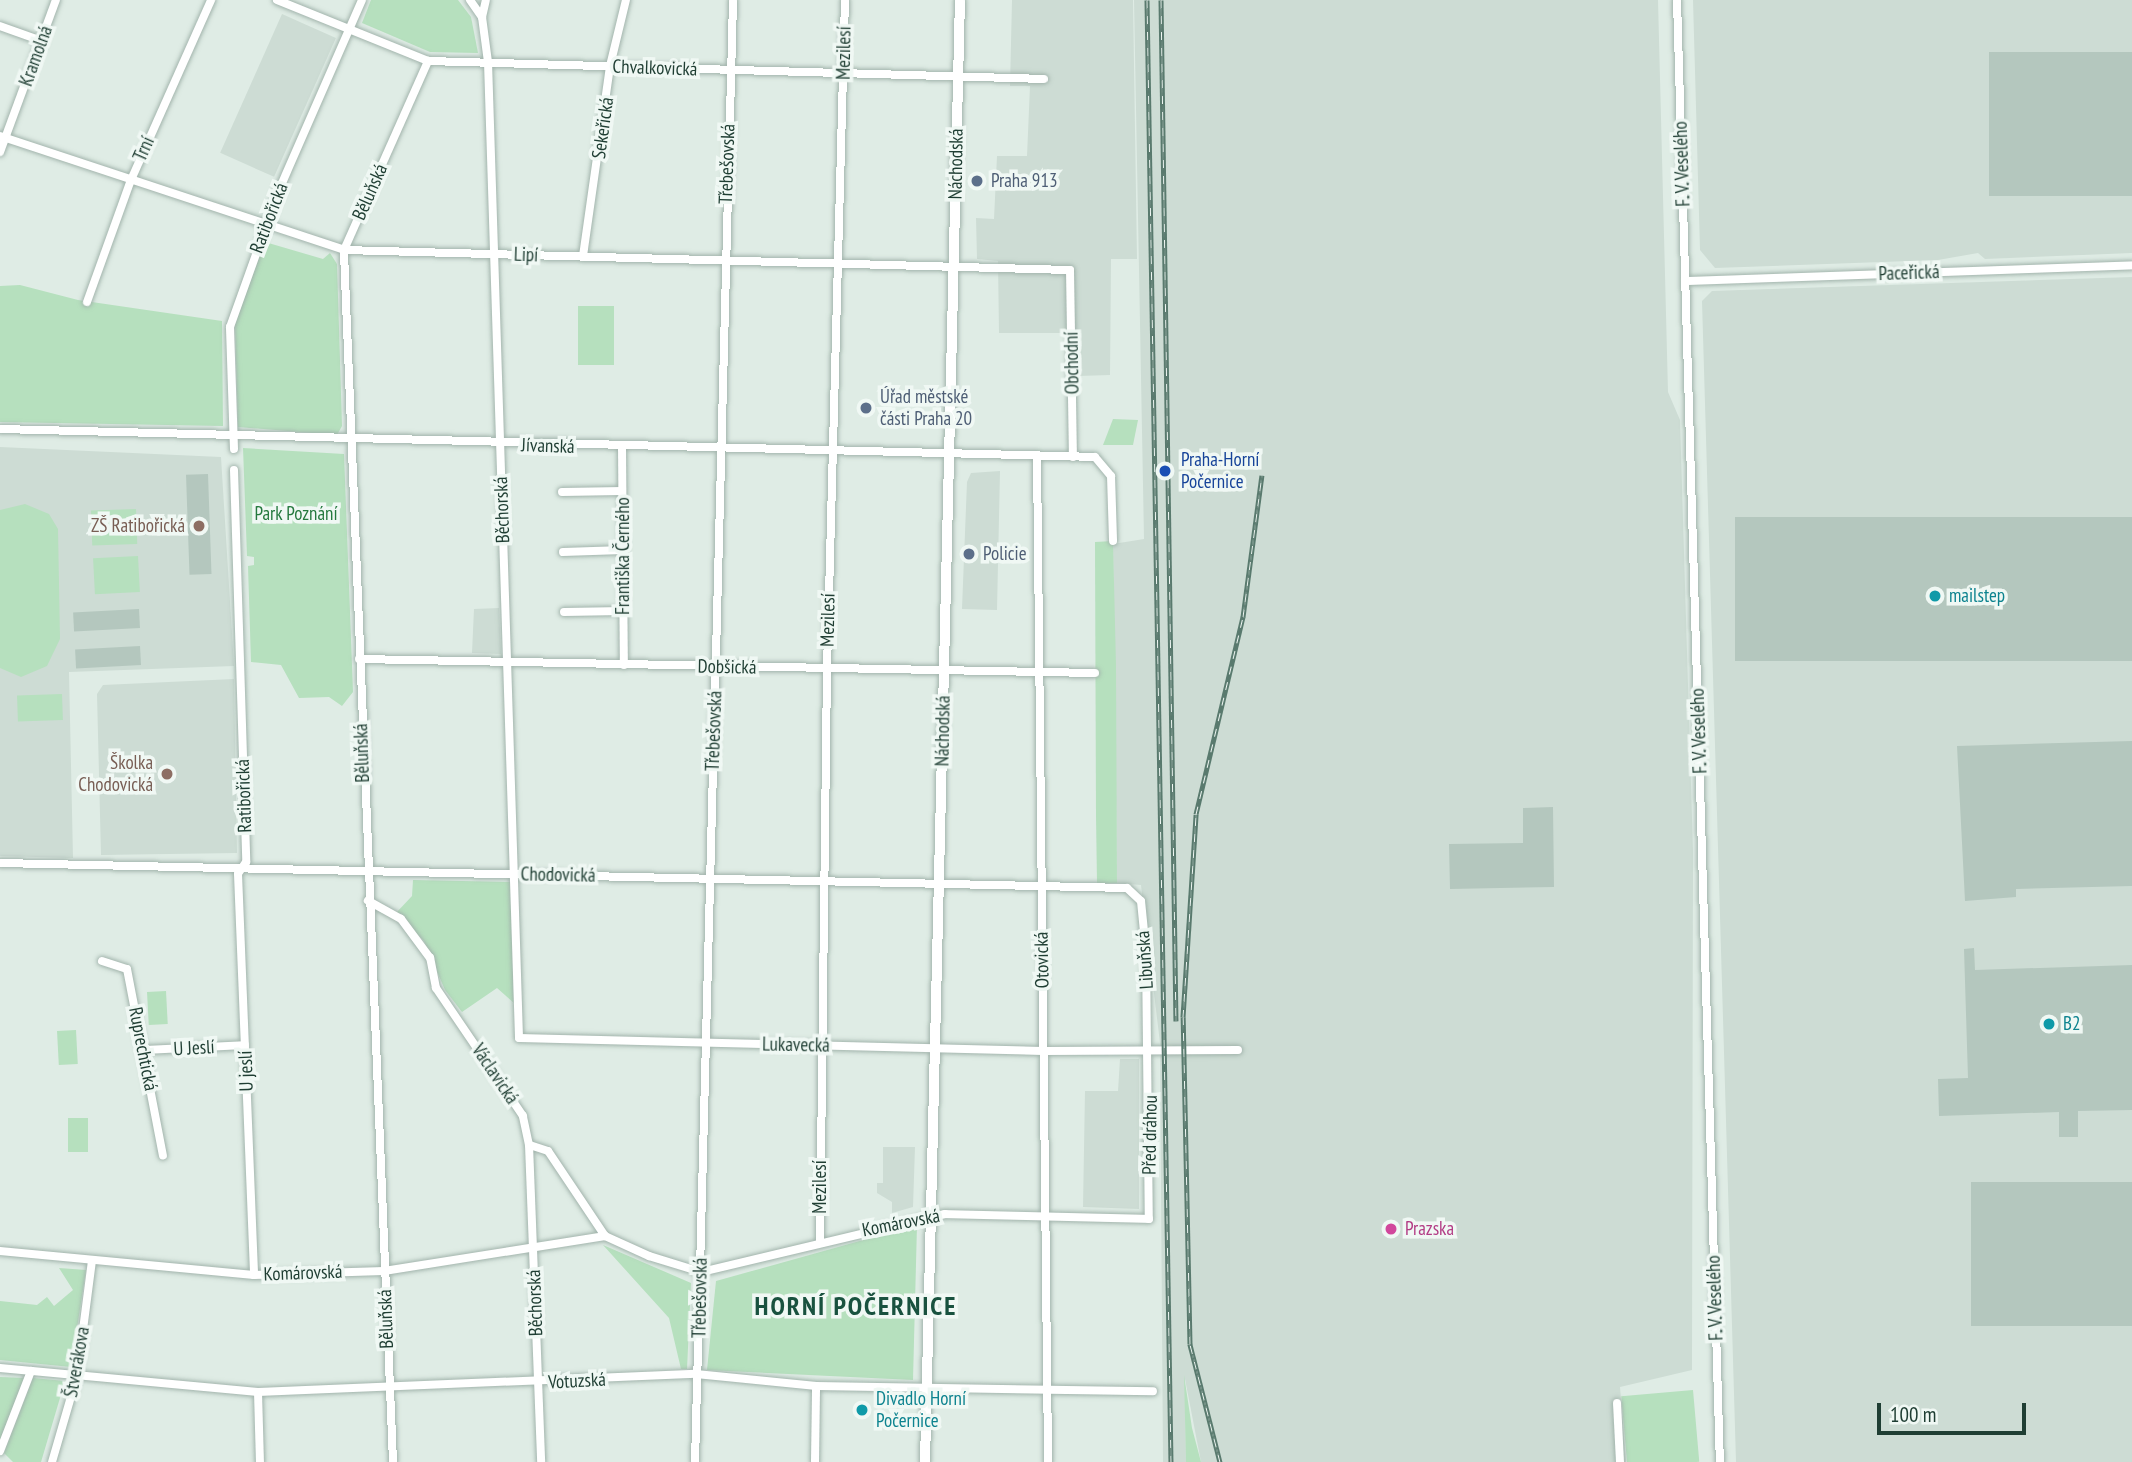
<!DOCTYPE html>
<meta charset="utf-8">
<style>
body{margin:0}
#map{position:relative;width:2132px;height:1462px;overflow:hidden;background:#dfece5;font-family:"PT Sans Narrow",sans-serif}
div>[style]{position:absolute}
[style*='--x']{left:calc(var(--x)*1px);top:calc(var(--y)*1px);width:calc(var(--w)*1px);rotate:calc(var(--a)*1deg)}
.built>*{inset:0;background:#cddcd4;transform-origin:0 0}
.green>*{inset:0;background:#b6e0be;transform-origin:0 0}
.building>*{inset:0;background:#b4c7be;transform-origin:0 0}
.roads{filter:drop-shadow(0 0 2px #a2b4ac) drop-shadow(0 0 2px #a2b4ac)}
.minor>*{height:8px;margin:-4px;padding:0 4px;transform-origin:4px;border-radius:4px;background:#fff}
.secondary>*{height:10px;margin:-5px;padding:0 5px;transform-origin:5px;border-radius:5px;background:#fff}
.rail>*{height:5px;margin-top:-2.5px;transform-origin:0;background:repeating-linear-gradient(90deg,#f0f8f4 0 8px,#597a6e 0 16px);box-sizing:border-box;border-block:2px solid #597a6e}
.dots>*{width:19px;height:19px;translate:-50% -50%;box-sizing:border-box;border:4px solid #f0f8f4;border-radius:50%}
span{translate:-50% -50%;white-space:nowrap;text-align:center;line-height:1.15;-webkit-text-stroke:7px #f0f8f4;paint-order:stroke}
.street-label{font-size:19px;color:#1f3e33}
.service-label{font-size:19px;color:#4e5e75}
.left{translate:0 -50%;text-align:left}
.transit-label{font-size:19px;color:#164399}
.park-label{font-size:19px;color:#25793e}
.education-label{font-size:19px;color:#785e54}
.right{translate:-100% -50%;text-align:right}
.culture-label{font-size:19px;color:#0d838f}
.hotel-label{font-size:19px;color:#b23c85}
.district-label{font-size:26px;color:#19523f;font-weight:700;letter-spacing:2px}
.scale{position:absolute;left:1877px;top:1403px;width:149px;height:32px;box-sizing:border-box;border:4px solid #1f3e33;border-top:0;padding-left:9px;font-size:21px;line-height:24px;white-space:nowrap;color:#1f3e33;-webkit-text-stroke:5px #f0f8f4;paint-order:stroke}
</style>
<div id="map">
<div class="built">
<div style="clip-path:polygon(1012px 0,1133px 0,1137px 259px,1111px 259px,1110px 375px,1078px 376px,1076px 333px,999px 333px,998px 261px,977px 259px,976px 218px,994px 219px,997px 156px,1027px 156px,1030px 86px,1010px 86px)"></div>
<div style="clip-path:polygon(1134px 0,1658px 0,1668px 392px,1680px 420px,1693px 851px,1692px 1370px,1620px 1387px,1626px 1462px,1201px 1462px,1185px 1379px,1186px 1462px,1163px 1462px,1160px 1043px,1141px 885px,1117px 883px,1113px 544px,1144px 539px)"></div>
<div style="clip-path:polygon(1693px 0,2132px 0,2132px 253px,1985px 259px,1978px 253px,1938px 260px,1715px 268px,1700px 250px)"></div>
<div style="left:282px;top:14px;width:59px;height:152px;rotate:24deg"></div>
<div style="clip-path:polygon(2132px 277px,2132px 1462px,1736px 1462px,1702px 301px,1712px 291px)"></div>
<div style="clip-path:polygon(0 447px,221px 457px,234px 666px,69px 672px,73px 858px,0 856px)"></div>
<div style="clip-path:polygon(1000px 471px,997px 610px,962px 609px,967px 482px,971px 473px)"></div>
<div style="clip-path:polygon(499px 608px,501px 654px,472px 653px,474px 609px)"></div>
<div style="clip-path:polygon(234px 679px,237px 853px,101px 855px,97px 694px,103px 685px)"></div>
<div style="clip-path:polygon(1120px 1059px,1139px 1059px,1139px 1209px,1083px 1207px,1085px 1091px,1118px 1091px)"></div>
<div style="clip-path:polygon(883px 1147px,915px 1147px,913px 1207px,892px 1213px,892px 1202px,877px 1193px,877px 1183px,883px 1183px)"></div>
</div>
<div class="green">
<div style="clip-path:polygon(371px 0,458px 0,471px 17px,478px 53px,430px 52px,362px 23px)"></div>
<div style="clip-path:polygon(265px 242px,323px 259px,330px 253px,337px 264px,342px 426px,337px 435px,238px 427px,235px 322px)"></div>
<div style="clip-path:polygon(20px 285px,78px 300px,222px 321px,223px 426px,0 422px,0 286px)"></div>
<div style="left:578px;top:306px;width:36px;height:59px"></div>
<div style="clip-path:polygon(1113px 419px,1138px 420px,1133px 445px,1103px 445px)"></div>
<div style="clip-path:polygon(243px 448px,344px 454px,353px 692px,342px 706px,329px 697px,299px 698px,281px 665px,251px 662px,248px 566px,254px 565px,254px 557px,247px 556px)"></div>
<div style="clip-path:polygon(25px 504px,49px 514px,58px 529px,60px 639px,47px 666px,21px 677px,0 668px,0 510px)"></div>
<div style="left:136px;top:509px;width:35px;height:45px;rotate:88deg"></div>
<div style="clip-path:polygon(1113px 541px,1116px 666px,1117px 883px,1097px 883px,1096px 815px,1095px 542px)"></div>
<div style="left:138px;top:556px;width:36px;height:45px;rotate:87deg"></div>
<div style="left:62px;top:694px;width:26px;height:45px;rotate:88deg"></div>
<div style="clip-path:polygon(413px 880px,510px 882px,514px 1003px,497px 988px,462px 1012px,445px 990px,424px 941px,396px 913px,412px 896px)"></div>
<div style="left:166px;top:991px;width:33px;height:19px;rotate:87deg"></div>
<div style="left:76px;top:1030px;width:34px;height:19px;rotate:87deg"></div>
<div style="left:68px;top:1118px;width:20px;height:34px"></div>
<div style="clip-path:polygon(917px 1225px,913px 1380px,707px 1370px,716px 1281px)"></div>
<div style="clip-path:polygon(603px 1245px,691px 1283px,687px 1369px,681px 1369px,669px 1318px)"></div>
<div style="clip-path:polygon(59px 1268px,86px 1270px,71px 1367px,0 1360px,0 1301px,37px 1305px,47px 1297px,54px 1306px,73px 1290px)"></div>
<div style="clip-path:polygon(1184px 1375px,1192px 1428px,1201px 1462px,1186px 1462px)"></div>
<div style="clip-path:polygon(0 1377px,24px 1378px,0 1440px)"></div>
<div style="clip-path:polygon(33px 1378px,65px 1381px,41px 1462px,13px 1462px,4px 1453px)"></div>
<div style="left:1693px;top:1390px;width:72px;height:72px;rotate:85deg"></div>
</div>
<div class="building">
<div style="left:2132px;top:52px;width:144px;height:143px;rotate:90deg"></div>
<div style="left:208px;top:474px;width:100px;height:22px;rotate:88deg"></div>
<div style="left:2132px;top:517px;width:144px;height:397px;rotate:90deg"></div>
<div style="left:139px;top:609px;width:19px;height:66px;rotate:87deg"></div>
<div style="left:140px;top:646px;width:19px;height:65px;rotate:87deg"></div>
<div style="clip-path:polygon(2132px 741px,2132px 886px,2016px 889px,2016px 897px,1965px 901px,1957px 746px)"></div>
<div style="clip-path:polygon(1553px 807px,1554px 887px,1450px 889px,1449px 844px,1523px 843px,1523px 808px)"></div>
<div style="clip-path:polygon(1974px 948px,1975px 970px,2132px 965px,2132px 1110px,2078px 1111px,2078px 1137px,2059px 1137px,2059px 1112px,1939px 1116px,1938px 1079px,1968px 1078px,1964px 949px)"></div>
<div style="left:2132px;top:1182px;width:144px;height:161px;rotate:90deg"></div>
</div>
<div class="roads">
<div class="minor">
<div style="--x:277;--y:0;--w:163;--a:22"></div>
<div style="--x:428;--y:61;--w:616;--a:1.67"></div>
<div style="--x:470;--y:0;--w:21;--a:55"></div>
<div style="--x:482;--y:17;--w:45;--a:82.4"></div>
<div style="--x:488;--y:62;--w:976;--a:88.18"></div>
<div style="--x:519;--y:1038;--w:524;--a:1.42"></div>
<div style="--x:1043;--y:1051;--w:195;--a:-0.3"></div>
<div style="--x:1677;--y:0;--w:1463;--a:88.32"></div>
<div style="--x:482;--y:17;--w:17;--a:-77"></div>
<div style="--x:0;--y:26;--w:45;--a:19.7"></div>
<div style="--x:0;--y:136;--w:362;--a:18.3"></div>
<div style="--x:344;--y:250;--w:726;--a:1.58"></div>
<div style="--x:1070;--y:270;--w:187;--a:89.1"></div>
<div style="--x:0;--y:152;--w:162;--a:-69.8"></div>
<div style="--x:583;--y:256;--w:192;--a:-81.9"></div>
<div style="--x:610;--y:66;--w:68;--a:-76.4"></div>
<div style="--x:1685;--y:281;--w:447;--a:-2"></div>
<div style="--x:87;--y:302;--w:130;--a:-70.2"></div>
<div style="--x:131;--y:180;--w:197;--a:-66"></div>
<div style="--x:0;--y:429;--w:1095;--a:1.46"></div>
<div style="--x:1095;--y:457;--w:25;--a:50"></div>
<div style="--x:1111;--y:476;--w:65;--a:88.2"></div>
<div style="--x:622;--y:448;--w:217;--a:89.5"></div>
<div style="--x:234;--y:449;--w:122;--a:-91.9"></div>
<div style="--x:230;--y:327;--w:145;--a:-70.3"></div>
<div style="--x:279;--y:190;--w:207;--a:-66.4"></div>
<div style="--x:1037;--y:457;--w:1005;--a:89.37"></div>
<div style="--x:234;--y:470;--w:392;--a:88.2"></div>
<div style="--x:246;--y:862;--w:14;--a:124"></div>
<div style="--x:238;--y:874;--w:401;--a:87.7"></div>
<div style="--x:562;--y:492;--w:60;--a:-1"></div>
<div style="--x:563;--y:552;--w:60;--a:-1.9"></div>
<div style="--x:564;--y:612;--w:59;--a:-1"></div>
<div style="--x:359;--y:659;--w:736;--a:1.09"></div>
<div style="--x:0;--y:863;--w:1127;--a:1.27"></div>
<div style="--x:1127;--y:888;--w:19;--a:43"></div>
<div style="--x:1141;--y:901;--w:51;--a:84.4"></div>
<div style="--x:1146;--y:952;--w:267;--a:89.4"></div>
<div style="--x:1149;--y:1219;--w:204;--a:-178.6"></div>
<div style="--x:945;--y:1214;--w:251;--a:166.6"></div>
<div style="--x:701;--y:1272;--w:54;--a:-162.9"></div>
<div style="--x:649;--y:1256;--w:48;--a:-155.6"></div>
<div style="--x:605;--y:1236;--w:102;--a:-123.8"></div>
<div style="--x:548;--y:1151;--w:20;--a:-162"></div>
<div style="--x:529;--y:1145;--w:30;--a:-102"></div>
<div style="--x:523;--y:1116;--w:155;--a:-124.2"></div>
<div style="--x:436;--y:988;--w:31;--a:-101"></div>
<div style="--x:430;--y:958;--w:49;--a:-126.6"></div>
<div style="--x:401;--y:919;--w:38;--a:-151"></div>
<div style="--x:102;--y:961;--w:26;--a:18"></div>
<div style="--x:127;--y:969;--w:190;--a:79.1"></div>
<div style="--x:144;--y:1050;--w:101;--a:-2.8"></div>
<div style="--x:529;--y:1145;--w:317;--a:87.8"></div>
<div style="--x:820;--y:1241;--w:572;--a:-89.3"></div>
<div style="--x:827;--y:669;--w:669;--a:-88.46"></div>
<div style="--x:0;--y:1251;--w:255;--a:5.4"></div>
<div style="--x:254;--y:1275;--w:130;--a:-1.8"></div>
<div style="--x:384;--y:1271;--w:224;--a:-9"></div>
<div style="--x:0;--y:1368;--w:259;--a:5.3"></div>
<div style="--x:258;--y:1392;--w:438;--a:-2.4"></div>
<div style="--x:696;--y:1374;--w:121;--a:5.7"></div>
<div style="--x:816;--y:1386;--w:337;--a:0.9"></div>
<div style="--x:258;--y:1392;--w:70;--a:88.4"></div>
<div style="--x:1617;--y:1403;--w:59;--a:87.1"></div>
<div style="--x:0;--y:1451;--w:86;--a:-68.8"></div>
<div style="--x:52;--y:1462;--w:90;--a:-73.8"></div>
<div style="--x:77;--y:1376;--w:117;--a:-82.6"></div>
<div style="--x:393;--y:1462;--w:1213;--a:-92.32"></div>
<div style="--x:344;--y:250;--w:207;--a:-66"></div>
<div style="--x:695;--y:1462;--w:1462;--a:-88.51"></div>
<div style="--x:815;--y:1462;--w:76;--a:-89.2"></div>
</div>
<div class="secondary">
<div style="--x:925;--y:1462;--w:1462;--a:-88.63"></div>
</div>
</div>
<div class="rail">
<div style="--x:1147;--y:0;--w:1462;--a:89.06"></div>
<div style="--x:1161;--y:0;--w:1021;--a:89.16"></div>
<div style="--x:1220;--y:1462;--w:122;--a:-104.3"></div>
<div style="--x:1190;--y:1344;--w:327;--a:-91.2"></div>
<div style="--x:1183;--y:1017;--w:203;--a:-86.3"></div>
<div style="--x:1196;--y:814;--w:203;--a:-76.6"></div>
<div style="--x:1243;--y:617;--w:143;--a:-82.4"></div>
</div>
<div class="dots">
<div style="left:977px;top:181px;background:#5c6f8a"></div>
<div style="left:866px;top:408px;background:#5c6f8a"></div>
<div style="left:1165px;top:471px;background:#1a4fb4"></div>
<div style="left:199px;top:526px;background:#8d6e63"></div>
<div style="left:969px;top:554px;background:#5c6f8a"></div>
<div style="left:1935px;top:596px;background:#0f9aa8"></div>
<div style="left:167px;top:774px;background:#8d6e63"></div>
<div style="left:2049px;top:1024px;background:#0f9aa8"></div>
<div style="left:1391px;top:1229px;background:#d1479c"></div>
<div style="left:862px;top:1410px;background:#0f9aa8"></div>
</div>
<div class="street-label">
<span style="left:844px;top:53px;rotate:-89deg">Mezilesí</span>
<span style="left:36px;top:56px;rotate:-70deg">Kramolná</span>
<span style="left:655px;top:68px;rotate:2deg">Chvalkovická</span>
<span style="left:603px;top:128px;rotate:-82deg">Sekeřická</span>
<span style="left:144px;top:149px;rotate:-66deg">Trní</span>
<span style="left:727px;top:164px;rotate:-88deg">Třebešovská</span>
<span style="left:956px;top:164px;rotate:-89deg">Náchodská</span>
<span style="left:1682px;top:164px;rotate:-92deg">F. V. Veselého</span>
<span style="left:370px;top:192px;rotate:-66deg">Běluňská</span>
<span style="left:269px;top:218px;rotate:-69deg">Ratibořická</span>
<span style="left:526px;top:255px;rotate:2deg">Lipí</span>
<span style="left:1909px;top:273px;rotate:-2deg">Paceřická</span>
<span style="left:1072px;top:363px;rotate:-91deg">Obchodní</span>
<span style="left:548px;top:446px;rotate:2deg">Jívanská</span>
<span style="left:502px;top:510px;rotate:-92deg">Běchorská</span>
<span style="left:623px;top:556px;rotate:-90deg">Františka Černého</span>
<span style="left:828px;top:620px;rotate:-89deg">Mezilesí</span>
<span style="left:727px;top:667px;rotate:1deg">Dobšická</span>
<span style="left:714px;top:731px;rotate:-88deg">Třebešovská</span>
<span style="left:943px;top:731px;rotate:-89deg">Náchodská</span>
<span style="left:1699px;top:731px;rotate:-92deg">F. V. Veselého</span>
<span style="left:362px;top:753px;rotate:-92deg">Běluňská</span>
<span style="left:244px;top:796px;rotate:-92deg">Ratibořická</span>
<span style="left:558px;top:875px;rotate:1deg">Chodovická</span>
<span style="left:1042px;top:960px;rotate:-91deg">Otovická</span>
<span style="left:1145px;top:960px;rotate:-94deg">Libuňská</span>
<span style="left:796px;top:1045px;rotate:1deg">Lukavecká</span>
<span style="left:194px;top:1048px;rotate:-3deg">U Jeslí</span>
<span style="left:143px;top:1049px;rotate:79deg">Ruprechtická</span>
<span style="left:246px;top:1071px;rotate:-92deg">U jeslí</span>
<span style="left:495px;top:1074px;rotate:56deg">Václavická</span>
<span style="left:1150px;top:1135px;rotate:-89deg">Před dráhou</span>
<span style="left:820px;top:1187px;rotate:-90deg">Mezilesí</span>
<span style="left:901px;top:1223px;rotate:-11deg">Komárovská</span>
<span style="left:303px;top:1273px;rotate:-2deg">Komárovská</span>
<span style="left:700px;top:1298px;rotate:-89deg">Třebešovská</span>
<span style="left:1715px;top:1298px;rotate:-92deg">F. V. Veselého</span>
<span style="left:535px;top:1303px;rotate:-92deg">Běchorská</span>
<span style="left:386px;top:1319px;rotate:-92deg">Běluňská</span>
<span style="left:77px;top:1362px;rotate:-80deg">Štverákova</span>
<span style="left:577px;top:1381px;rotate:-3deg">Votuzská</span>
</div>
<div class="service-label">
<span class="left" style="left:991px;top:181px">Praha 913</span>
<span class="left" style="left:880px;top:408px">Úřad městské<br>části Praha 20</span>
<span class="left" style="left:983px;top:554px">Policie</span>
</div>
<div class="transit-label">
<span class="left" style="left:1181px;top:471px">Praha-Horní<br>Počernice</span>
</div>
<div class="park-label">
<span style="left:296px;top:514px">Park Poznání</span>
</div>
<div class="education-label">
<span class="right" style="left:185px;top:526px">ZŠ Ratibořická</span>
<span class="right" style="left:153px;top:774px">Školka<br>Chodovická</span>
</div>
<div class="culture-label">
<span class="left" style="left:1949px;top:596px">mailstep</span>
<span class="left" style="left:2063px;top:1024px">B2</span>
<span class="left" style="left:876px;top:1410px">Divadlo Horní<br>Počernice</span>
</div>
<div class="hotel-label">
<span class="left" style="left:1405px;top:1229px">Prazska</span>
</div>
<div class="district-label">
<span style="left:856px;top:1306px">HORNÍ POČERNICE</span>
</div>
<div class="scale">100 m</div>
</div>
